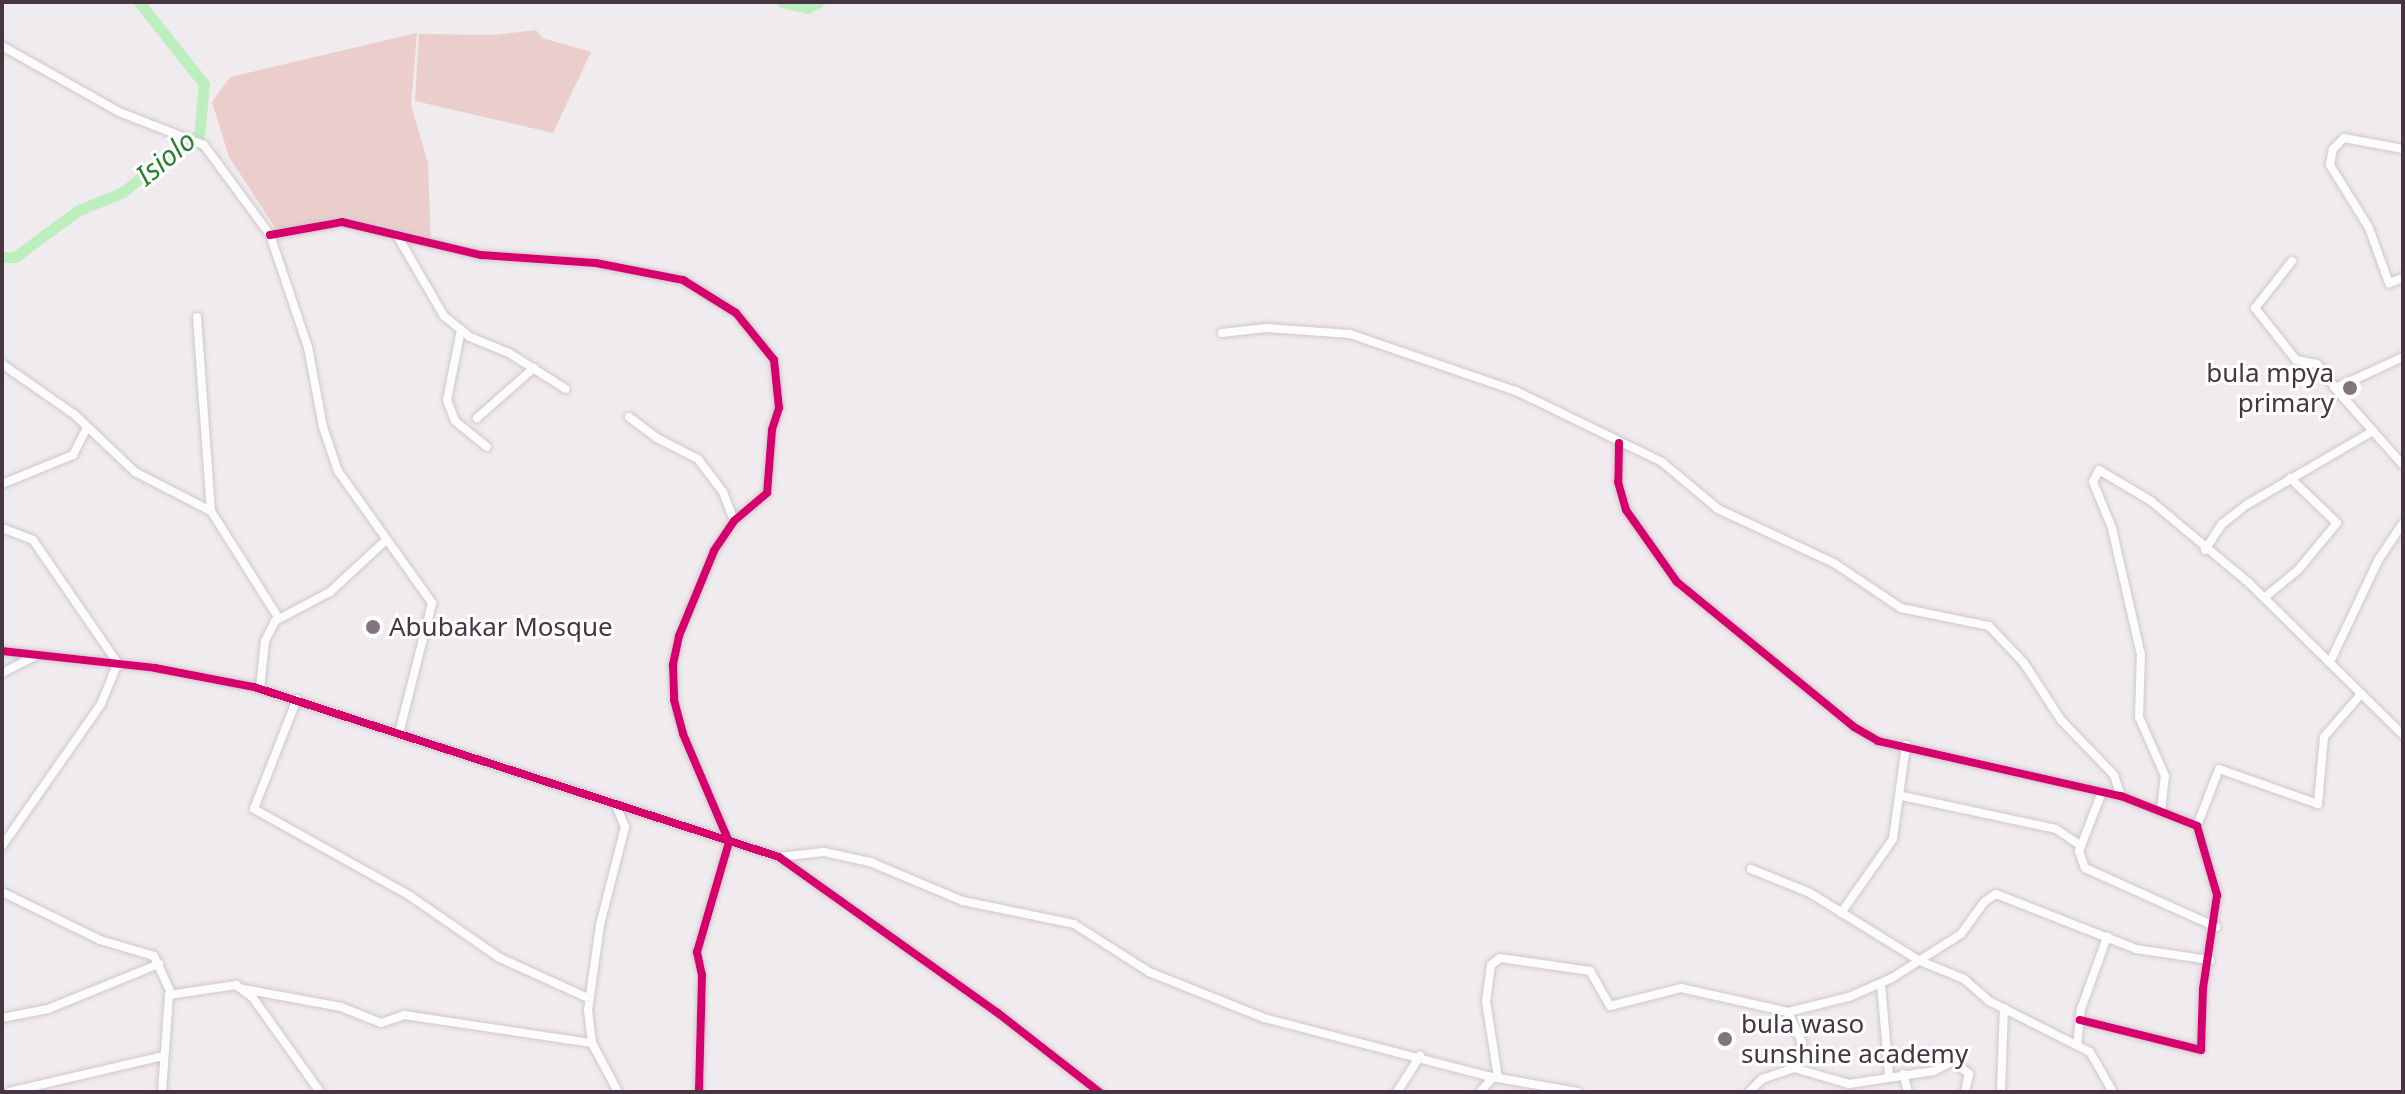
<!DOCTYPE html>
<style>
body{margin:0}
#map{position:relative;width:2405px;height:1094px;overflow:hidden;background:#f0ebee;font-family:"Noto Sans",sans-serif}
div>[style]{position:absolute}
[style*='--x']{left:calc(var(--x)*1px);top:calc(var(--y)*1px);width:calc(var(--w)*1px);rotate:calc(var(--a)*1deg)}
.green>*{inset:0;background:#ebcecc}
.river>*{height:11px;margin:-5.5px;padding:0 5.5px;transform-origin:5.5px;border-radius:5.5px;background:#bceebe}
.roads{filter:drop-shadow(0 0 2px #cec8cc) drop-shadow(0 0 2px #cec8cc)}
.minor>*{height:8px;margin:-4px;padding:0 4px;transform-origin:4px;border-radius:4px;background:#fdfcfc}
.cycleway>*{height:8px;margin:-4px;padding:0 4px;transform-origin:4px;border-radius:4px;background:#d6006c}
.dots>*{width:22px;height:22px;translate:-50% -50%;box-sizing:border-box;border:4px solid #fff;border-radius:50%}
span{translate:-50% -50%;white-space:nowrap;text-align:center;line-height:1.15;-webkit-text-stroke:6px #fff;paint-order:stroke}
.poi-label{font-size:26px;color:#473642}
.right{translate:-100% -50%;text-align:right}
.left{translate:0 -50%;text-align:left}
.water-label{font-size:28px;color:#27812e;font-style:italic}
.frame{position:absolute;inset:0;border:4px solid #473642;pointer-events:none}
</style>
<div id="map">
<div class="green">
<div style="clip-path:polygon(536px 30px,542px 38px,591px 52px,553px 133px,415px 101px,419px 34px,494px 35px)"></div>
<div style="clip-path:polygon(417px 33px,411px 105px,428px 163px,431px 242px,356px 220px,276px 229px,229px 157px,212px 102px,230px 77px)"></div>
</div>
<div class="river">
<div style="--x:782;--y:2;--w:26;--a:13"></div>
<div style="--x:807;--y:8;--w:13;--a:-27"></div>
<div style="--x:2;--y:257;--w:13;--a:0"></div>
<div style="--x:15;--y:257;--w:77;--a:-36.6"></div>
<div style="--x:77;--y:211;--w:50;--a:-22.4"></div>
<div style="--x:123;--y:192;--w:84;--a:-39.2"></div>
<div style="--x:188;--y:139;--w:11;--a:-15"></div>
<div style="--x:199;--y:136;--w:52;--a:-84.5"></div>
<div style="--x:204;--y:84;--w:105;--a:-128.4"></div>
</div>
<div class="roads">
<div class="minor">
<div style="--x:2;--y:46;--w:134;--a:29.4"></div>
<div style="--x:119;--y:112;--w:91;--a:21.2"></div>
<div style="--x:204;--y:145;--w:112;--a:53.7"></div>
<div style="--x:270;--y:235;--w:118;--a:71.3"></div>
<div style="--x:308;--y:347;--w:81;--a:79.4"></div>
<div style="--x:323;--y:427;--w:46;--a:71.2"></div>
<div style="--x:338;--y:471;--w:162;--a:54.5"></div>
<div style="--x:432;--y:603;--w:134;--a:104.2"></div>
<div style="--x:2403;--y:149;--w:60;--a:-169.4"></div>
<div style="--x:2344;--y:138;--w:16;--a:135"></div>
<div style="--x:2333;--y:149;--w:16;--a:101"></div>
<div style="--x:2330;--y:165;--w:74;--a:58.2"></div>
<div style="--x:2369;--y:228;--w:59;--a:70"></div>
<div style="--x:2389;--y:283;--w:15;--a:-20"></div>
<div style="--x:270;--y:235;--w:73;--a:-10.2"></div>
<div style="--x:342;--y:222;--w:143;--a:13.4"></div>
<div style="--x:481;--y:255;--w:115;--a:4"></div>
<div style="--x:596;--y:263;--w:89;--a:11.1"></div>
<div style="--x:683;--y:280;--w:62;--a:31.9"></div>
<div style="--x:736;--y:313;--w:60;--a:51"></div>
<div style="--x:774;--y:360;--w:48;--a:84.1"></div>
<div style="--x:779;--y:408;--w:23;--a:108"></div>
<div style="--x:772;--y:430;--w:63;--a:94.5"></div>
<div style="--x:767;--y:493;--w:43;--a:139.7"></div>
<div style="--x:734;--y:521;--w:36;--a:124"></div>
<div style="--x:714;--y:551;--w:92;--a:112.4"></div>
<div style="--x:679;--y:636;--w:30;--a:102"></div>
<div style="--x:673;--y:665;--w:35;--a:88"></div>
<div style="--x:674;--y:700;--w:35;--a:75"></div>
<div style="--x:683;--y:734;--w:117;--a:66.9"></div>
<div style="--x:729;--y:842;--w:115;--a:106.2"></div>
<div style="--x:697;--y:952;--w:24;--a:78"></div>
<div style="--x:702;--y:975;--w:117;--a:91.5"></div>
<div style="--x:398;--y:237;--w:91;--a:59.8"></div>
<div style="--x:444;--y:316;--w:33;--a:39"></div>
<div style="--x:470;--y:337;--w:42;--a:22.3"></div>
<div style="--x:509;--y:353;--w:67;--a:32.3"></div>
<div style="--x:2292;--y:261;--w:60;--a:128.2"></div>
<div style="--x:2255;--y:308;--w:66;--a:51.7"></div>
<div style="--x:2296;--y:360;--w:21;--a:11"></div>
<div style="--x:2317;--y:364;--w:31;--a:52"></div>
<div style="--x:2336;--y:388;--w:74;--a:-24.8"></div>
<div style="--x:197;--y:317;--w:195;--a:85.9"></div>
<div style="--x:211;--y:511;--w:125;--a:57.7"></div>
<div style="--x:461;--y:330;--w:71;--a:101.3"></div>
<div style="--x:447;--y:400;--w:22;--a:69"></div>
<div style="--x:455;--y:421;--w:41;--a:39.1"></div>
<div style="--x:1222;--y:333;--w:44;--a:-6.5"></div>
<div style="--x:1266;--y:328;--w:84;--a:4.1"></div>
<div style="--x:1350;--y:334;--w:176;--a:19"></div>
<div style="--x:1516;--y:391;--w:162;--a:25.9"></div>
<div style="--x:1662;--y:462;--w:73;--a:40"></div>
<div style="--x:1718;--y:509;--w:128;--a:25"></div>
<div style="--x:1834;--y:563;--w:81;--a:33.9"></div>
<div style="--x:1901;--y:608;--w:90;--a:11.6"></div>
<div style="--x:1989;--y:626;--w:51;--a:46.6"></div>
<div style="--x:2024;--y:663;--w:68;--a:57"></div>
<div style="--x:2061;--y:720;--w:76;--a:46.1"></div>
<div style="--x:2114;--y:775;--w:22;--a:72"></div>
<div style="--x:2;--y:364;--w:89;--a:34.9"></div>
<div style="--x:75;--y:415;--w:83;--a:43.5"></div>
<div style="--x:135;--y:472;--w:85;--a:27.2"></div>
<div style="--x:2334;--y:387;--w:104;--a:48.5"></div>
<div style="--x:629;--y:417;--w:35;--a:37"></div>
<div style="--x:657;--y:438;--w:46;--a:27.1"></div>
<div style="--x:698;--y:459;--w:41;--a:52.9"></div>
<div style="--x:723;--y:492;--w:31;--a:69"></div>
<div style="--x:477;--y:418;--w:76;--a:-41.3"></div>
<div style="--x:1619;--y:443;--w:39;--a:91"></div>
<div style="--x:1618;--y:482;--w:29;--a:74"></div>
<div style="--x:1626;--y:510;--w:88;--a:54.7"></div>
<div style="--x:1677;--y:582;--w:229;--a:39.3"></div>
<div style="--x:1854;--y:727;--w:28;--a:30"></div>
<div style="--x:1878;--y:741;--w:249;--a:12.8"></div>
<div style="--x:2121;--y:796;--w:82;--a:21.5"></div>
<div style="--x:2197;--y:826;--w:72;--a:73.8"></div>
<div style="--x:2217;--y:895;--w:95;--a:98.5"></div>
<div style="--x:2203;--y:989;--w:61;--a:91.9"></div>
<div style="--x:2201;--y:1050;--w:125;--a:-166.1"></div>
<div style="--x:2;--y:484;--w:77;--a:-22.2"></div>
<div style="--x:73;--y:455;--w:31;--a:-63"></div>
<div style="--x:2;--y:528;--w:33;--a:21"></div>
<div style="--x:33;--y:540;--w:152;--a:55.5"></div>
<div style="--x:2205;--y:550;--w:31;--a:-57"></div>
<div style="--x:2222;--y:524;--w:33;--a:-38"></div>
<div style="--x:2248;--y:504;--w:145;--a:-30.3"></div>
<div style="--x:2264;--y:598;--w:44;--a:-39.5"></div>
<div style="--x:2298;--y:570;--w:61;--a:-50.3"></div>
<div style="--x:2337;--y:523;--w:65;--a:-136.2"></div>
<div style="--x:2;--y:651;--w:154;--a:6.3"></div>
<div style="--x:155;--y:668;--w:101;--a:10.9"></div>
<div style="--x:254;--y:687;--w:552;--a:17.94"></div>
<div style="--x:779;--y:857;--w:269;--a:35.5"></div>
<div style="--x:998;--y:1013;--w:128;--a:38"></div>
<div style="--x:2330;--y:662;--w:114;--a:-64.6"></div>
<div style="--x:2379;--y:559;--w:43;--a:-56.3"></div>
<div style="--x:2;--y:673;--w:39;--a:-27"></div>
<div style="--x:260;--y:689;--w:48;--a:-84.1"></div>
<div style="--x:265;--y:641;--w:22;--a:-63"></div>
<div style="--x:275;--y:621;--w:62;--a:-27.8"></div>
<div style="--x:330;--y:592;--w:75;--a:-42.8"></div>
<div style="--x:297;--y:699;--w:118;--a:111.4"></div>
<div style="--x:254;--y:809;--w:179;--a:29.1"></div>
<div style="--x:410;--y:896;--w:109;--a:34.6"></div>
<div style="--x:500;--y:958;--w:97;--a:24.4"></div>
<div style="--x:2102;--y:792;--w:63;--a:111.3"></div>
<div style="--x:2079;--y:851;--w:18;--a:71"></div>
<div style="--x:2085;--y:868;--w:144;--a:24.2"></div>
<div style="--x:1902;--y:796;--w:157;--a:12.1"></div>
<div style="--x:2056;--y:829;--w:30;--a:34"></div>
<div style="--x:616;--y:805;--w:24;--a:68"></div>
<div style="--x:625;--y:827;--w:101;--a:104.3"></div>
<div style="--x:600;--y:925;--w:86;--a:98"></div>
<div style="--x:588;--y:1010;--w:33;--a:83"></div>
<div style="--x:592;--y:1043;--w:55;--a:62"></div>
<div style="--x:2161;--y:812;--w:36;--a:-84"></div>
<div style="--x:2165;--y:776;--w:64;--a:-113.8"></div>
<div style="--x:2139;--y:717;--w:62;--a:-88.2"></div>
<div style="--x:2141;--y:655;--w:130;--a:-102.9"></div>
<div style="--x:2112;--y:528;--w:50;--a:-112.4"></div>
<div style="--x:2093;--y:482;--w:13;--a:-63"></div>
<div style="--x:2099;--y:470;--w:61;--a:30.8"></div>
<div style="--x:2151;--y:501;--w:128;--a:39.9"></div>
<div style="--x:2249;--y:583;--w:216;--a:44.6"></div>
<div style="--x:2197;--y:826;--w:61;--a:-68.9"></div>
<div style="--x:2219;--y:769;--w:105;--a:19.5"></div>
<div style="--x:2318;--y:804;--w:67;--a:-84.9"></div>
<div style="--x:2324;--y:737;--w:57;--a:-49.3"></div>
<div style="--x:2;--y:846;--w:173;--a:-55.1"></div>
<div style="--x:101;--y:704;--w:42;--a:-67.7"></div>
<div style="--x:779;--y:857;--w:45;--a:-6.3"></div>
<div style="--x:824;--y:852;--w:47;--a:12.3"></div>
<div style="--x:870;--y:862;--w:101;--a:22.8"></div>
<div style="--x:963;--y:901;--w:113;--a:11.7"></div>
<div style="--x:1074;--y:924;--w:89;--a:32.6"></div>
<div style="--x:1149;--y:972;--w:124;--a:21.8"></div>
<div style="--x:1264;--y:1018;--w:230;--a:14.6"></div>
<div style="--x:1487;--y:1076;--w:92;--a:10"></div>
<div style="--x:1751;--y:869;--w:64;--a:22.1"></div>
<div style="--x:1810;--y:893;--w:129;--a:31.7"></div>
<div style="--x:1920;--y:961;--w:48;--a:22.2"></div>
<div style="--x:1964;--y:979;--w:33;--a:41"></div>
<div style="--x:1989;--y:1001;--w:113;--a:26.8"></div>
<div style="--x:2090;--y:1052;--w:46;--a:60.1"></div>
<div style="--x:2;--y:892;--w:109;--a:26.1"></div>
<div style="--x:100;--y:940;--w:56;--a:16.5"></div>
<div style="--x:154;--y:956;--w:41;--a:65.3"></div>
<div style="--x:1841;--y:913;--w:90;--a:-54.9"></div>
<div style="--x:1893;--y:839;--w:95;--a:-82.1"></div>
<div style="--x:1881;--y:984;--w:92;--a:85"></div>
<div style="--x:243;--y:989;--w:100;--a:10.4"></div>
<div style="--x:341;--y:1007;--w:43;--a:21.8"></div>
<div style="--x:381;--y:1023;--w:24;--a:-19"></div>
<div style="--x:404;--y:1015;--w:190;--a:8.5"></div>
<div style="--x:2;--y:1018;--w:47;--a:-11.1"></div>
<div style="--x:48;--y:1009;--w:120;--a:-22.1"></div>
<div style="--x:2077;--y:1045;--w:36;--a:-84"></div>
<div style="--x:2081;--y:1009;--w:77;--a:-70.1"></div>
<div style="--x:1794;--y:1068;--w:57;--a:16.2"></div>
<div style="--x:1849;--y:1084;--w:86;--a:-8.7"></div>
<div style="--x:1934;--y:1071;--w:21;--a:-28"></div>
<div style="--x:1953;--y:1061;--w:21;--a:39"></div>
<div style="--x:1969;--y:1074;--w:18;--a:103"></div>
<div style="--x:1903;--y:1074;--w:19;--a:74"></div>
<div style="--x:1498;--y:1078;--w:78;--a:-98.9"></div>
<div style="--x:1486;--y:1001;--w:36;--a:-82"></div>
<div style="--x:1491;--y:965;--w:11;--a:-38"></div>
<div style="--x:1500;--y:958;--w:91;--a:8.2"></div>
<div style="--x:1590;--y:971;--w:40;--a:60.3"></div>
<div style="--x:1610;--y:1006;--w:73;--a:-14.2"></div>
<div style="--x:1681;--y:988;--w:110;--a:12.6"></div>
<div style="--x:1788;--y:1012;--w:63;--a:-13.8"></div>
<div style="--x:1849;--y:997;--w:47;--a:-23.8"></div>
<div style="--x:1892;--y:978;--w:82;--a:-32.5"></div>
<div style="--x:1961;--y:934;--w:39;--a:-54"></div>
<div style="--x:1984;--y:902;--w:14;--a:-34"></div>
<div style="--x:1996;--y:894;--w:150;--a:21.4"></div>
<div style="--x:2136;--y:949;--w:75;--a:8.5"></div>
<div style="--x:9;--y:1092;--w:159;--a:-13.1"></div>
<div style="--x:162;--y:1092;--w:97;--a:-85.9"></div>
<div style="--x:169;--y:995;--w:68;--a:-8.5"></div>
<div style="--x:236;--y:985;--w:21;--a:37"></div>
<div style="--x:253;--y:998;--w:115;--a:54.5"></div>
<div style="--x:1397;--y:1092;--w:43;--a:-57.4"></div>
<div style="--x:1480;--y:1092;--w:20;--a:-49"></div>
<div style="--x:1749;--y:1092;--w:18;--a:-45"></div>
<div style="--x:1762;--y:1079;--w:34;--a:-19"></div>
<div style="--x:1794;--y:1068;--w:27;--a:-73"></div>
<div style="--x:1802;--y:1042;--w:33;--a:-115"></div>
<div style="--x:2001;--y:1092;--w:84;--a:-88"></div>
</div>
</div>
<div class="cycleway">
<div style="--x:270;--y:235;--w:73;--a:-10.2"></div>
<div style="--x:342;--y:222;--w:143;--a:13.4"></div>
<div style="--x:481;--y:255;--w:115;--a:4"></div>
<div style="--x:596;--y:263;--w:89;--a:11.1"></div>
<div style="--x:683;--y:280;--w:62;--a:31.9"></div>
<div style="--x:736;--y:313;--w:60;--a:51"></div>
<div style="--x:774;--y:360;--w:48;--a:84.1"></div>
<div style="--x:779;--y:408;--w:23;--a:108"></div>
<div style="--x:772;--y:430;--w:63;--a:94.5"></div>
<div style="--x:767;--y:493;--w:43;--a:139.7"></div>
<div style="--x:734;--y:521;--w:36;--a:124"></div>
<div style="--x:714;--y:551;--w:92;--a:112.4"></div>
<div style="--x:679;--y:636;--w:30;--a:102"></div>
<div style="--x:673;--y:665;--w:35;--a:88"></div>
<div style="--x:674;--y:700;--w:35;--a:75"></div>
<div style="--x:683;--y:734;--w:117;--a:66.9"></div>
<div style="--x:729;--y:842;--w:115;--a:106.2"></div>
<div style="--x:697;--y:952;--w:24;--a:78"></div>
<div style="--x:702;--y:975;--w:117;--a:91.5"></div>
<div style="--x:1619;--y:443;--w:39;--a:91"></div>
<div style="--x:1618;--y:482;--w:29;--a:74"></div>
<div style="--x:1626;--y:510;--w:88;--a:54.7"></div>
<div style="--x:1677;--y:582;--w:229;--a:39.3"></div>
<div style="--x:1854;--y:727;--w:28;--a:30"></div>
<div style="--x:1878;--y:741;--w:249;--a:12.8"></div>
<div style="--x:2121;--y:796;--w:82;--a:21.5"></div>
<div style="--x:2197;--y:826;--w:72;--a:73.8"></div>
<div style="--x:2217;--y:895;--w:95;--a:98.5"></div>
<div style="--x:2203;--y:989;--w:61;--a:91.9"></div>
<div style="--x:2201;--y:1050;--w:125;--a:-166.1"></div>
<div style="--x:2;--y:651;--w:154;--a:6.3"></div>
<div style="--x:155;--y:668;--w:101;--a:10.9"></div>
<div style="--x:254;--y:687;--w:552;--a:17.94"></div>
<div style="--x:779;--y:857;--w:269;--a:35.5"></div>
<div style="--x:998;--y:1013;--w:128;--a:38"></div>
</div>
<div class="dots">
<div style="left:2350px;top:388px;background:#82757e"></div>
<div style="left:373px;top:627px;background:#82757e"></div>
<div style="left:1725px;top:1039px;background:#82757e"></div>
</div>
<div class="poi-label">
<span class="right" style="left:2334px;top:388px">bula mpya<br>primary</span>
<span class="left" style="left:389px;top:627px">Abubakar Mosque</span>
<span class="left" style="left:1741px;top:1039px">bula waso<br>sunshine academy</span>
</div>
<div class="water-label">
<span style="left:165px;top:157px;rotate:-40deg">Isiolo</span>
</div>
<div class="frame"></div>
</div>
